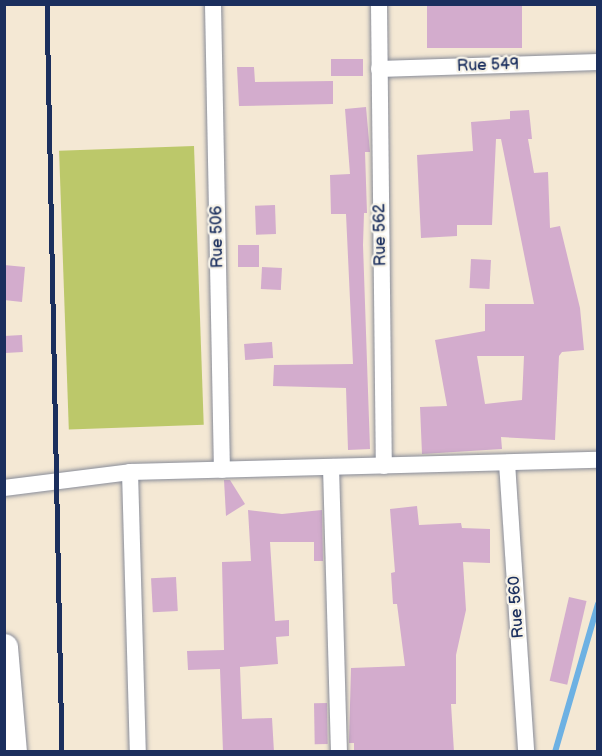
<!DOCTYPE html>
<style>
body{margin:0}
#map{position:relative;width:602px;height:756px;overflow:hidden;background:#f4e8d4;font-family:"Balsamiq Sans",sans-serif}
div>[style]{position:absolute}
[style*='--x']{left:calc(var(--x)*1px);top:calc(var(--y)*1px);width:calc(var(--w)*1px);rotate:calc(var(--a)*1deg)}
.green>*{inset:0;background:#bcc86a;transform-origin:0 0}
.stream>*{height:6px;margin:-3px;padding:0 3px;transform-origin:3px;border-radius:3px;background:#6db1e3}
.building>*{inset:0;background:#d3accd;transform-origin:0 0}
.roads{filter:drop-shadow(0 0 2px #888c99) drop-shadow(0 0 2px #888c99)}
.minor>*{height:16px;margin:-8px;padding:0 8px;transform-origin:8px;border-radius:8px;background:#fff}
.primary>*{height:27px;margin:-13.5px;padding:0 13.5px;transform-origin:13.5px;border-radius:13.5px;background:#fff}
.rail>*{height:4.5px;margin:-2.25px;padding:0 2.25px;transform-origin:2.25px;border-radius:2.25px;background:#1b2f5e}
span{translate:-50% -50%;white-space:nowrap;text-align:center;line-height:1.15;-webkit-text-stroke:4.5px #f7f3e8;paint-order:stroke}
.street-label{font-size:16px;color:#1b2f5e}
.frame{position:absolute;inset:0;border:6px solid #1b2f5e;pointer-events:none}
</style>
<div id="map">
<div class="green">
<div style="left:194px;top:146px;width:279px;height:135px;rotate:88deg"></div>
</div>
<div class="stream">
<div style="--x:555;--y:752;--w:154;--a:-73.8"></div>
</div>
<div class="building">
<div style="left:427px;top:4px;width:95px;height:44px"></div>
<div style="left:331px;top:59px;width:32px;height:17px"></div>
<div style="clip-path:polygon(237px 67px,254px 67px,255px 82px,333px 81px,333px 104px,239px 106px)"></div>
<div style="clip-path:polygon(366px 107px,370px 152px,365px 152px,367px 213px,364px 213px,363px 245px,370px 449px,348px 450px,346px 388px,273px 386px,274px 365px,353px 364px,346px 214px,331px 214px,330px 175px,350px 174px,345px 109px)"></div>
<div style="clip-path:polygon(evenodd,529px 110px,532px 139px,528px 139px,534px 173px,548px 172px,550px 228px,560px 226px,580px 308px,584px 350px,562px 352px,559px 356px,555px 440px,501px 437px,502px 449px,422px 454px,420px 407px,447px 406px,435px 340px,485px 331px,485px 304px,534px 304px,501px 139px,496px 139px,492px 225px,457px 225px,457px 236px,421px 238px,417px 155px,473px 151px,471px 122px,510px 119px,510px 111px,529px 110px,477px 356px,524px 356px,522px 400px,485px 404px,477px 356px)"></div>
<div style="left:275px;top:205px;width:29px;height:20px;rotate:88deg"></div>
<div style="left:238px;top:245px;width:21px;height:22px"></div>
<div style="left:471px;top:259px;width:20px;height:29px;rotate:3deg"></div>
<div style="clip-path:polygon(4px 265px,25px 267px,22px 302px,4px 300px)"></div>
<div style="left:262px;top:267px;width:20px;height:22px;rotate:3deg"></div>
<div style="left:22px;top:335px;width:17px;height:18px;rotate:87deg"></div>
<div style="left:272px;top:342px;width:16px;height:28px;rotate:86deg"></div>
<div style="clip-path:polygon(224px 480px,230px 480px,245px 504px,226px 516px)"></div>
<div style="clip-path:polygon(417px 506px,419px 525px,461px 523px,462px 528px,490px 529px,490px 563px,463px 562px,466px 610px,456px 655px,456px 704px,451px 704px,454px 752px,354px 752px,354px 743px,349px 743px,351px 668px,405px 666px,397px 604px,393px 604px,391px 573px,395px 572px,390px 509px)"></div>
<div style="clip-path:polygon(248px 510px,282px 514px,322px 510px,323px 561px,314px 561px,314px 542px,270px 542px,275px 621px,289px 620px,289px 636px,276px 637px,278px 664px,240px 667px,242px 719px,272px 718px,274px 752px,223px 752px,220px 669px,188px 670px,187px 651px,224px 650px,222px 562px,251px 561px)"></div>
<div style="left:176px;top:577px;width:34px;height:25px;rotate:87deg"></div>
<div style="left:569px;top:597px;width:18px;height:86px;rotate:13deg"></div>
<div style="left:327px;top:703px;width:41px;height:13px;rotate:89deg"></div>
</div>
<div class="roads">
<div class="minor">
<div style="--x:213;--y:4;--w:466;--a:88.9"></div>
<div style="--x:379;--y:4;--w:462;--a:89.4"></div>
<div style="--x:379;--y:69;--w:219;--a:-1.8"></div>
<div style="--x:507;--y:463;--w:290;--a:86.2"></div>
<div style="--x:331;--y:467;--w:285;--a:88.4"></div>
<div style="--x:130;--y:472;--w:280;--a:88.4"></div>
<div style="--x:4;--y:488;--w:127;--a:-7.2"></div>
<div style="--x:130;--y:472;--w:468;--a:-1.5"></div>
</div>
<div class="primary">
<div style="--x:4;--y:647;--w:105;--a:85.1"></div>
</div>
</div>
<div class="rail">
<div style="--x:47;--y:4;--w:748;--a:88.85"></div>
</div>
<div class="street-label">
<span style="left:488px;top:66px;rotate:-2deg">Rue 549</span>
<span style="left:381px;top:235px;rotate:-91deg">Rue 562</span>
<span style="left:218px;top:237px;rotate:-91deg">Rue 506</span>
<span style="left:517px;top:607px;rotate:-94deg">Rue 560</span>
</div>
<div class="frame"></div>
</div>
